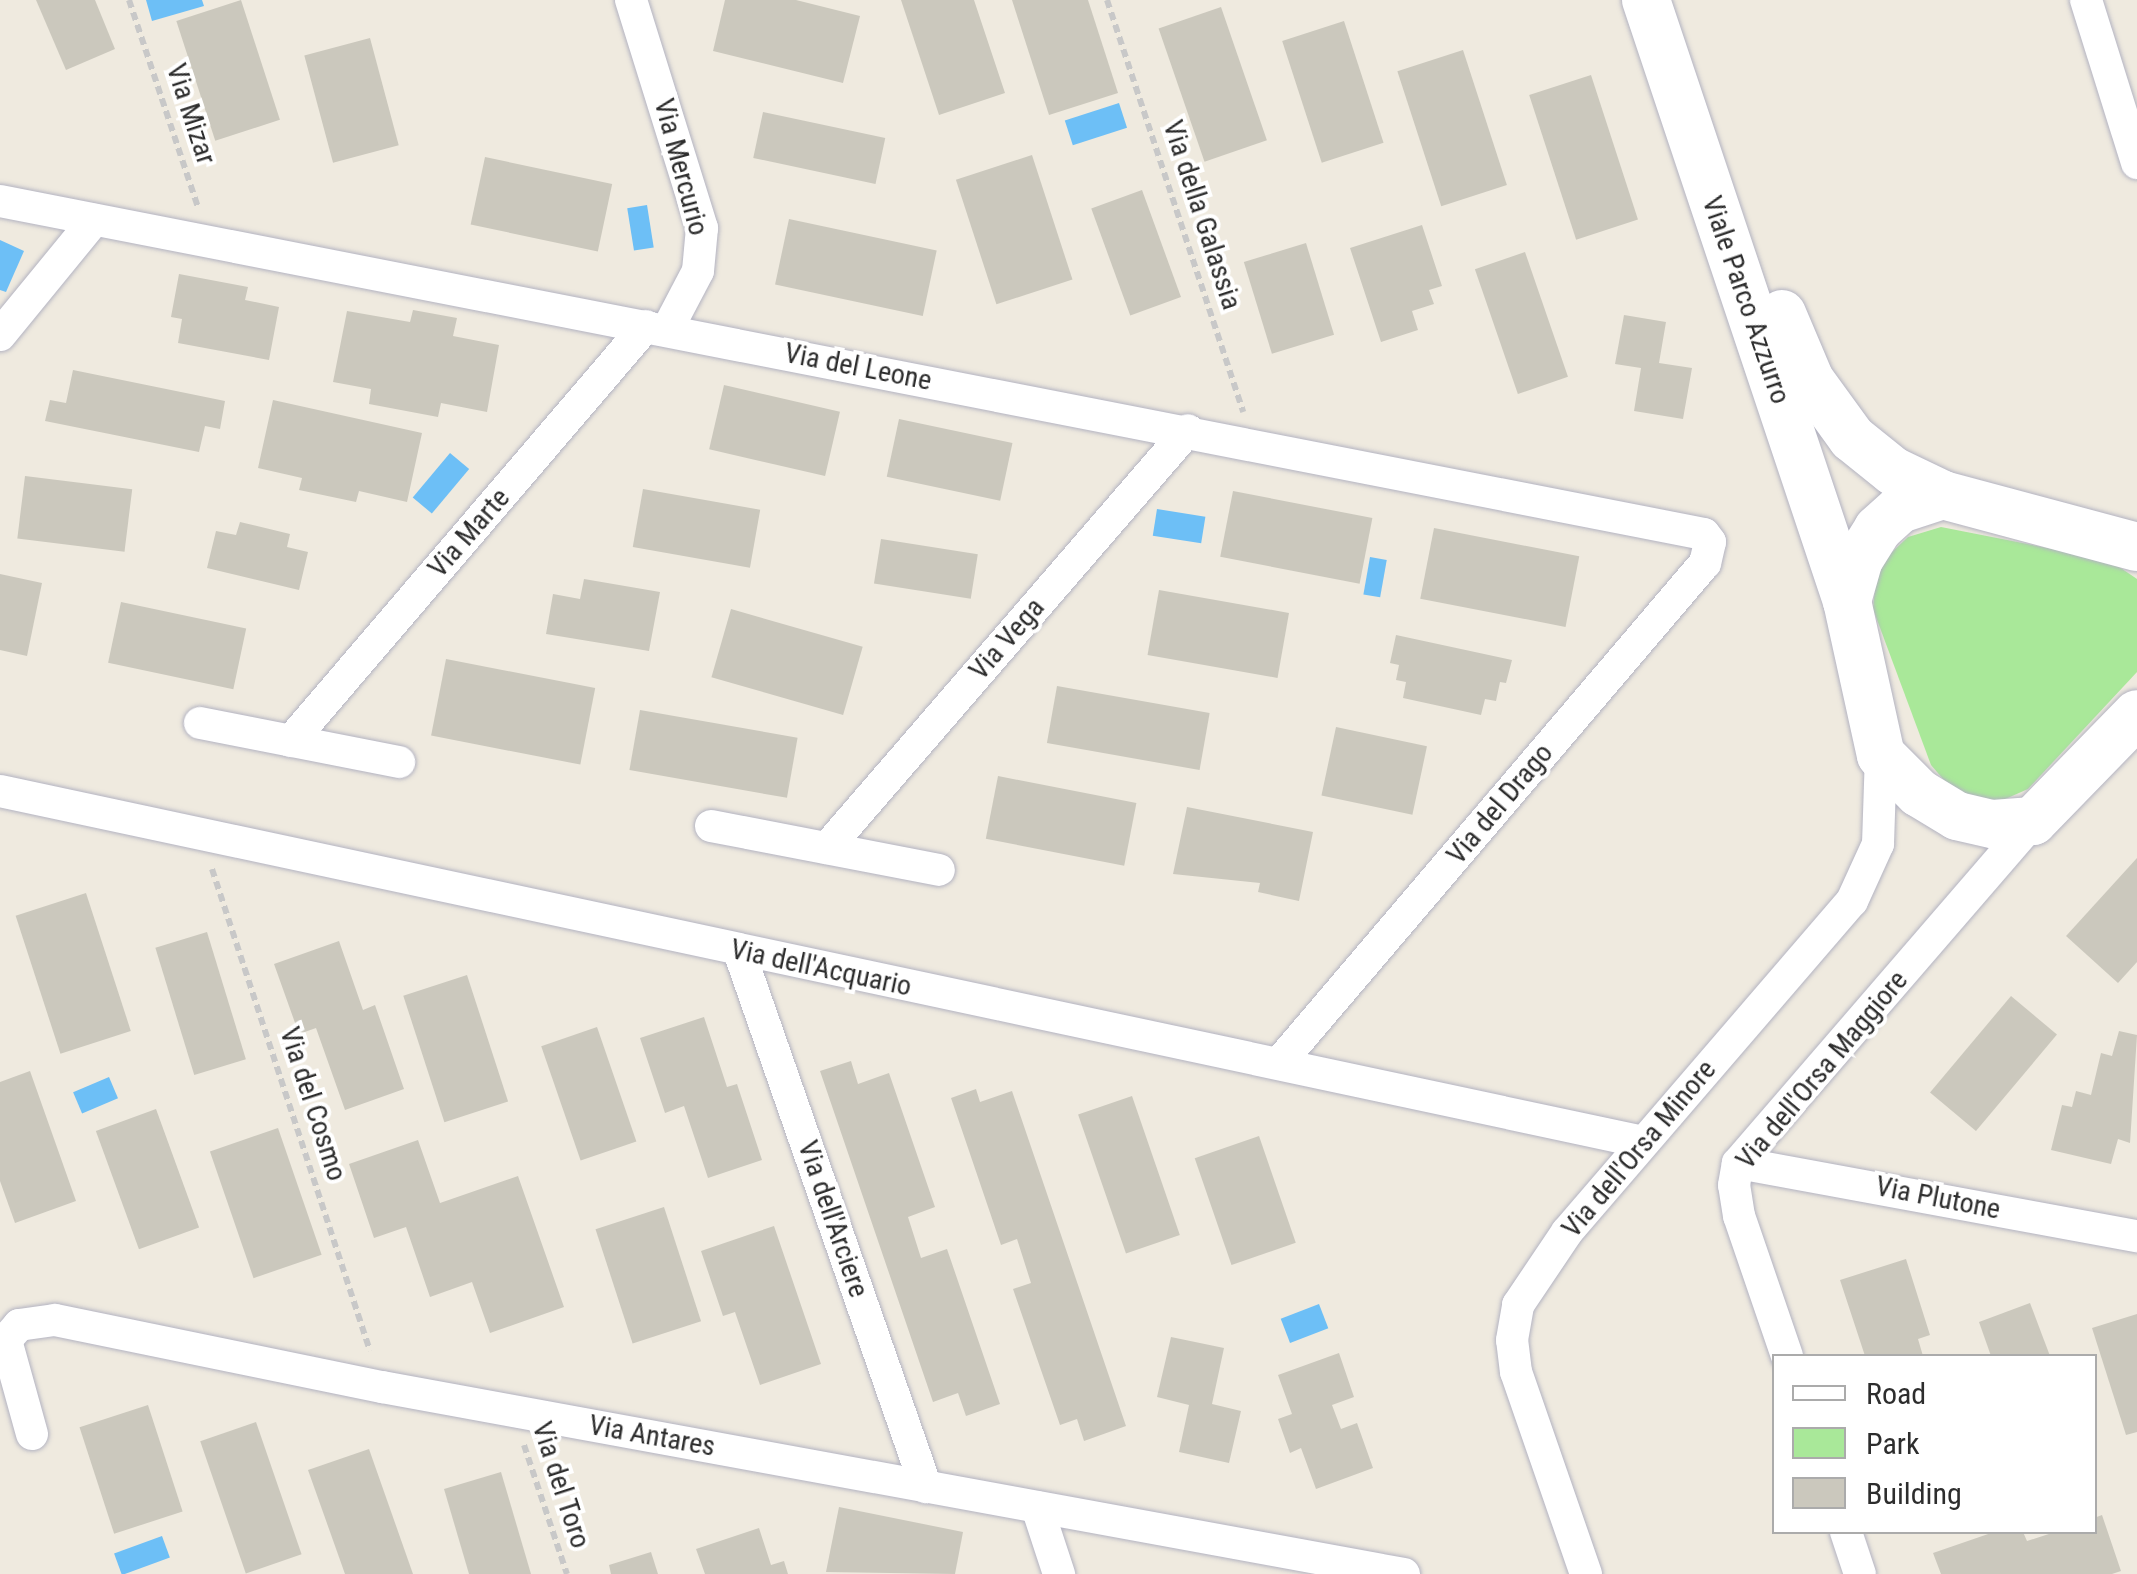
<!DOCTYPE html>
<style>
body{margin:0}
#map{position:relative;width:2137px;height:1574px;overflow:hidden;background:#efeadf;font-family:"Roboto Condensed",sans-serif}
div>[style]{position:absolute}
[style*='--x']{left:calc(var(--x)*1px);top:calc(var(--y)*1px);width:calc(var(--w)*1px);rotate:calc(var(--a)*1deg)}
.green>*{inset:0;background:#a9e899}
.water>*{inset:0;background:#6dbff6;transform-origin:0 0}
.building>*{inset:0;background:#cbc8bd;transform-origin:0 0}
.path>*{height:6px;margin-top:-3px;transform-origin:0;background:repeating-linear-gradient(90deg,#c8c8c8 0 8px,transparent 0 13px)}
.roads{filter:drop-shadow(0 0 2px #b3b3c1) drop-shadow(0 0 2px #b3b3c1)}
.street>*{height:32px;margin:-16px;padding:0 16px;transform-origin:16px;border-radius:16px;background:#fff}
.secondary>*{height:48px;margin:-24px;padding:0 24px;transform-origin:24px;border-radius:24px;background:#fff}
span{translate:-50% -50%;white-space:nowrap;text-align:center;line-height:1.15;-webkit-text-stroke:8px #fff;paint-order:stroke}
.street-label{font-size:28px;color:#2d2d2d}
.legend{position:absolute;left:1772px;top:1354px;width:325px;height:180px;box-sizing:border-box;background:#fff;border:2px solid #ababab;margin:0;padding:12px 18px;list-style:none;font-size:30px;color:#2d2d2d}
.legend li{display:flex;align-items:center;gap:20px;height:50px}
.legend b{width:50px;border:2px solid #ababab}
</style>
<div id="map">
<div class="green">
<div style="clip-path:polygon(1941px 527px,2109px 560px,2137px 579px,2137px 672px,2028px 789px,1994px 804px,1955px 793px,1931px 765px,1873px 609px,1876px 577px,1891px 553px,1908px 537px)"></div>
</div>
<div class="water">
<div style="clip-path:polygon(146px 0,202px 0,204px 6px,152px 21px)"></div>
<div style="left:1119px;top:103px;width:26px;height:57px;rotate:72deg"></div>
<div style="left:647px;top:205px;width:43px;height:20px;rotate:81deg"></div>
<div style="clip-path:polygon(0 240px,24px 251px,6px 292px,0 290px)"></div>
<div style="left:450px;top:453px;width:25px;height:58px;rotate:40deg"></div>
<div style="left:1157px;top:509px;width:49px;height:27px;rotate:9deg"></div>
<div style="left:1370px;top:557px;width:17px;height:38px;rotate:10deg"></div>
<div style="left:109px;top:1077px;width:23px;height:39px;rotate:67deg"></div>
<div style="left:1319px;top:1304px;width:26px;height:41px;rotate:69deg"></div>
<div style="left:162px;top:1536px;width:23px;height:51px;rotate:70deg"></div>
</div>
<div class="building">
<div style="clip-path:polygon(36px 0,95px 0,115px 49px,66px 70px)"></div>
<div style="left:241px;top:0;width:126px;height:68px;rotate:72deg"></div>
<div style="clip-path:polygon(725px 0,796px 0,860px 16px,843px 83px,713px 51px)"></div>
<div style="clip-path:polygon(901px 0,974px 0,1005px 93px,939px 115px)"></div>
<div style="clip-path:polygon(1012px 0,1088px 0,1118px 93px,1049px 115px)"></div>
<div style="left:1221px;top:7px;width:141px;height:66px;rotate:71deg"></div>
<div style="left:1344px;top:21px;width:128px;height:65px;rotate:72deg"></div>
<div style="left:370px;top:38px;width:111px;height:68px;rotate:75deg"></div>
<div style="left:1463px;top:50px;width:142px;height:69px;rotate:72deg"></div>
<div style="left:1591px;top:75px;width:152px;height:65px;rotate:72deg"></div>
<div style="left:763px;top:112px;width:125px;height:47px;rotate:12deg"></div>
<div style="left:1032px;top:155px;width:131px;height:80px;rotate:72deg"></div>
<div style="left:485px;top:157px;width:130px;height:69px;rotate:12deg"></div>
<div style="left:1142px;top:190px;width:114px;height:54px;rotate:70deg"></div>
<div style="left:789px;top:219px;width:151px;height:67px;rotate:12deg"></div>
<div style="clip-path:polygon(1422px 225px,1442px 286px,1429px 290px,1434px 304px,1412px 311px,1418px 330px,1381px 342px,1350px 248px)"></div>
<div style="left:1306px;top:243px;width:96px;height:65px;rotate:73deg"></div>
<div style="left:1525px;top:252px;width:132px;height:53px;rotate:71deg"></div>
<div style="clip-path:polygon(179px 274px,248px 287px,245px 300px,279px 307px,269px 360px,178px 343px,182px 319px,171px 317px)"></div>
<div style="clip-path:polygon(413px 310px,457px 318px,453px 336px,499px 345px,487px 412px,441px 403px,438px 417px,369px 404px,371px 389px,333px 382px,347px 311px,410px 322px)"></div>
<div style="clip-path:polygon(1624px 315px,1666px 322px,1659px 363px,1692px 368px,1683px 419px,1634px 411px,1641px 368px,1615px 364px)"></div>
<div style="clip-path:polygon(73px 370px,225px 401px,220px 429px,205px 426px,199px 452px,45px 421px,50px 400px,66px 403px)"></div>
<div style="left:724px;top:385px;width:119px;height:66px;rotate:13deg"></div>
<div style="clip-path:polygon(273px 400px,422px 433px,407px 502px,359px 491px,356px 502px,299px 490px,302px 478px,258px 468px)"></div>
<div style="left:899px;top:419px;width:116px;height:59px;rotate:12deg"></div>
<div style="left:25px;top:476px;width:108px;height:63px;rotate:7deg"></div>
<div style="left:643px;top:489px;width:119px;height:59px;rotate:10deg"></div>
<div style="left:1233px;top:491px;width:142px;height:67px;rotate:11deg"></div>
<div style="clip-path:polygon(240px 522px,290px 534px,287px 547px,308px 552px,299px 590px,207px 568px,216px 531px,236px 535px)"></div>
<div style="left:1434px;top:528px;width:148px;height:72px;rotate:11deg"></div>
<div style="left:881px;top:539px;width:98px;height:45px;rotate:9deg"></div>
<div style="clip-path:polygon(0 574px,42px 583px,27px 656px,0 650px)"></div>
<div style="clip-path:polygon(584px 579px,660px 592px,649px 651px,546px 634px,553px 594px,580px 599px)"></div>
<div style="left:1159px;top:590px;width:132px;height:66px;rotate:10deg"></div>
<div style="left:121px;top:602px;width:128px;height:62px;rotate:12deg"></div>
<div style="left:731px;top:609px;width:137px;height:71px;rotate:16deg"></div>
<div style="clip-path:polygon(1396px 635px,1512px 660px,1506px 683px,1500px 682px,1496px 701px,1485px 699px,1481px 715px,1403px 698px,1406px 682px,1396px 680px,1399px 665px,1390px 663px)"></div>
<div style="left:446px;top:659px;width:152px;height:78px;rotate:11deg"></div>
<div style="left:1057px;top:686px;width:155px;height:58px;rotate:10deg"></div>
<div style="left:640px;top:710px;width:160px;height:61px;rotate:10deg"></div>
<div style="left:1336px;top:727px;width:93px;height:70px;rotate:12deg"></div>
<div style="left:998px;top:776px;width:141px;height:64px;rotate:11deg"></div>
<div style="clip-path:polygon(1187px 807px,1313px 832px,1299px 901px,1258px 892px,1260px 883px,1173px 874px)"></div>
<div style="clip-path:polygon(2137px 858px,2137px 962px,2118px 983px,2066px 936px)"></div>
<div style="left:86px;top:893px;width:145px;height:74px;rotate:72deg"></div>
<div style="left:207px;top:932px;width:133px;height:54px;rotate:73deg"></div>
<div style="clip-path:polygon(339px 941px,363px 1010px,375px 1005px,404px 1089px,345px 1110px,316px 1028px,299px 1034px,274px 964px)"></div>
<div style="left:467px;top:975px;width:133px;height:67px;rotate:72deg"></div>
<div style="left:2011px;top:996px;width:60px;height:126px;rotate:40deg"></div>
<div style="clip-path:polygon(704px 1017px,727px 1087px,737px 1084px,762px 1160px,708px 1178px,684px 1106px,665px 1113px,640px 1038px)"></div>
<div style="left:597px;top:1027px;width:121px;height:59px;rotate:71deg"></div>
<div style="clip-path:polygon(2119px 1031px,2137px 1035px,2130px 1143px,2118px 1139px,2111px 1164px,2051px 1150px,2062px 1105px,2072px 1107px,2076px 1091px,2091px 1095px,2101px 1053px,2112px 1056px)"></div>
<div style="clip-path:polygon(851px 1061px,858px 1084px,889px 1073px,935px 1207px,908px 1217px,921px 1258px,947px 1249px,1000px 1404px,966px 1416px,958px 1393px,933px 1402px,820px 1071px)"></div>
<div style="clip-path:polygon(30px 1071px,76px 1201px,15px 1223px,0 1181px,0 1082px)"></div>
<div style="clip-path:polygon(976px 1089px,980px 1102px,1012px 1091px,1126px 1426px,1084px 1441px,1077px 1419px,1060px 1425px,1013px 1289px,1031px 1283px,1017px 1239px,1001px 1245px,951px 1098px)"></div>
<div style="left:1132px;top:1096px;width:147px;height:57px;rotate:71deg"></div>
<div style="left:156px;top:1109px;width:126px;height:64px;rotate:70deg"></div>
<div style="left:278px;top:1128px;width:134px;height:72px;rotate:71deg"></div>
<div style="left:1259px;top:1136px;width:113px;height:68px;rotate:71deg"></div>
<div style="clip-path:polygon(418px 1140px,440px 1203px,518px 1176px,564px 1307px,490px 1333px,472px 1282px,430px 1297px,406px 1227px,374px 1238px,349px 1164px)"></div>
<div style="left:664px;top:1207px;width:120px;height:72px;rotate:72deg"></div>
<div style="clip-path:polygon(774px 1226px,821px 1364px,760px 1385px,735px 1312px,723px 1316px,701px 1251px)"></div>
<div style="clip-path:polygon(1906px 1259px,1930px 1335px,1918px 1339px,1923px 1356px,1865px 1356px,1840px 1280px)"></div>
<div style="clip-path:polygon(2030px 1303px,2050px 1356px,1991px 1356px,1979px 1322px)"></div>
<div style="clip-path:polygon(2137px 1314px,2137px 1432px,2126px 1435px,2092px 1328px)"></div>
<div style="clip-path:polygon(1171px 1337px,1224px 1348px,1212px 1404px,1241px 1411px,1229px 1463px,1179px 1452px,1189px 1405px,1157px 1397px)"></div>
<div style="clip-path:polygon(1339px 1353px,1354px 1397px,1332px 1405px,1341px 1429px,1357px 1423px,1373px 1468px,1316px 1489px,1301px 1448px,1290px 1453px,1278px 1419px,1292px 1414px,1278px 1375px)"></div>
<div style="left:148px;top:1405px;width:112px;height:72px;rotate:72deg"></div>
<div style="left:256px;top:1422px;width:140px;height:59px;rotate:71deg"></div>
<div style="clip-path:polygon(369px 1449px,413px 1574px,345px 1574px,308px 1470px)"></div>
<div style="clip-path:polygon(501px 1472px,531px 1574px,469px 1574px,444px 1489px)"></div>
<div style="clip-path:polygon(839px 1507px,963px 1532px,955px 1574px,826px 1572px)"></div>
<div style="clip-path:polygon(2102px 1515px,2121px 1571px,2112px 1574px,1941px 1574px,1933px 1553px,1994px 1532px,2023px 1532px,2027px 1541px,2055px 1532px,2094px 1532px,2094px 1518px)"></div>
<div style="clip-path:polygon(759px 1528px,771px 1565px,784px 1561px,788px 1574px,705px 1574px,696px 1549px)"></div>
<div style="clip-path:polygon(651px 1552px,658px 1574px,611px 1574px,609px 1565px)"></div>
</div>
<div class="path">
<div style="--x:129;--y:0;--w:219;--a:71.6"></div>
<div style="--x:1107;--y:0;--w:434;--a:71.7"></div>
<div style="--x:212;--y:869;--w:507;--a:71.85"></div>
<div style="--x:524;--y:1445;--w:136;--a:71.6"></div>
</div>
<div class="roads">
<div class="street">
<div style="--x:631;--y:0;--w:239;--a:72.7"></div>
<div style="--x:702;--y:228;--w:43;--a:95.3"></div>
<div style="--x:698;--y:271;--w:67;--a:117.7"></div>
<div style="--x:2086;--y:0;--w:171;--a:72.6"></div>
<div style="--x:0;--y:201;--w:1736;--a:11.06"></div>
<div style="--x:1704;--y:534;--w:10;--a:53"></div>
<div style="--x:1710;--y:542;--w:22;--a:103"></div>
<div style="--x:1705;--y:563;--w:654;--a:130.41"></div>
<div style="--x:0;--y:335;--w:149;--a:-50.7"></div>
<div style="--x:200;--y:723;--w:203;--a:11.1"></div>
<div style="--x:291;--y:741;--w:546;--a:-49.46"></div>
<div style="--x:0;--y:791;--w:1680;--a:12.06"></div>
<div style="--x:711;--y:826;--w:232;--a:10.9"></div>
<div style="--x:827;--y:848;--w:552;--a:-49.18"></div>
<div style="--x:739;--y:951;--w:568;--a:70.77"></div>
<div style="--x:1738;--y:1163;--w:406;--a:10.4"></div>
<div style="--x:1787;--y:1356;--w:148;--a:-108.9"></div>
<div style="--x:1739;--y:1216;--w:31;--a:-99"></div>
<div style="--x:1734;--y:1185;--w:22;--a:-80"></div>
<div style="--x:1738;--y:1163;--w:452;--a:-49.2"></div>
<div style="--x:32;--y:1434;--w:98;--a:-105.5"></div>
<div style="--x:6;--y:1340;--w:20;--a:-49"></div>
<div style="--x:19;--y:1325;--w:36;--a:-8"></div>
<div style="--x:55;--y:1320;--w:334;--a:11.6"></div>
<div style="--x:382;--y:1387;--w:1039;--a:10.37"></div>
<div style="--x:1037;--y:1507;--w:71;--a:71.8"></div>
<div style="--x:1846;--y:1532;--w:44;--a:71.6"></div>
<div style="--x:1586;--y:1574;--w:214;--a:-109.1"></div>
<div style="--x:1516;--y:1372;--w:32;--a:-97"></div>
<div style="--x:1512;--y:1340;--w:36;--a:-80"></div>
<div style="--x:1518;--y:1305;--w:88;--a:-56.1"></div>
<div style="--x:1567;--y:1232;--w:437;--a:-49.3"></div>
<div style="--x:1852;--y:901;--w:63;--a:-65.5"></div>
<div style="--x:1878;--y:844;--w:89;--a:-88.1"></div>
</div>
<div class="secondary">
<div style="--x:1646;--y:0;--w:634;--a:71.51"></div>
<div style="--x:1782;--y:314;--w:72;--a:67"></div>
<div style="--x:1810;--y:380;--w:72;--a:54.1"></div>
<div style="--x:1852;--y:438;--w:53;--a:38.8"></div>
<div style="--x:1893;--y:471;--w:55;--a:25.6"></div>
<div style="--x:2137;--y:547;--w:201;--a:-165"></div>
<div style="--x:1943;--y:495;--w:45;--a:162"></div>
<div style="--x:1900;--y:509;--w:30;--a:138"></div>
<div style="--x:1878;--y:529;--w:36;--a:122"></div>
<div style="--x:1859;--y:559;--w:44;--a:105.9"></div>
<div style="--x:1847;--y:601;--w:158;--a:77.6"></div>
<div style="--x:1881;--y:755;--w:54;--a:45"></div>
<div style="--x:1919;--y:793;--w:44;--a:31.2"></div>
<div style="--x:1957;--y:816;--w:37;--a:13"></div>
<div style="--x:1993;--y:824;--w:40;--a:-4.3"></div>
<div style="--x:2033;--y:821;--w:149;--a:-45.8"></div>
</div>
</div>
<div class="street-label">
<span style="left:191px;top:114px;rotate:72deg">Via Mizar</span>
<span style="left:681px;top:167px;rotate:75deg">Via Mercurio</span>
<span style="left:1202px;top:215px;rotate:72deg">Via della Galassia</span>
<span style="left:1746px;top:300px;rotate:71deg">Viale Parco Azzurro</span>
<span style="left:858px;top:367px;rotate:11deg">Via del Leone</span>
<span style="left:469px;top:533px;rotate:-49deg">Via Marte</span>
<span style="left:1007px;top:639px;rotate:-49deg">Via Vega</span>
<span style="left:1500px;top:804px;rotate:-50deg">Via del Drago</span>
<span style="left:821px;top:968px;rotate:12deg">Via dell'Acquario</span>
<span style="left:1822px;top:1070px;rotate:-50deg">Via dell'Orsa Maggiore</span>
<span style="left:313px;top:1104px;rotate:72deg">Via del Cosmo</span>
<span style="left:1639px;top:1149px;rotate:-50deg">Via dell'Orsa Minore</span>
<span style="left:1938px;top:1198px;rotate:11deg">Via Plutone</span>
<span style="left:833px;top:1219px;rotate:71deg">Via dell'Arciere</span>
<span style="left:652px;top:1436px;rotate:10deg">Via Antares</span>
<span style="left:561px;top:1485px;rotate:72deg">Via del Toro</span>
</div>
<ul class="legend">
<li><b style="height:12px;background:#fff"></b>Road</li>
<li><b style="height:28px;background:#a9e899"></b>Park</li>
<li><b style="height:28px;background:#cbc8bd"></b>Building</li>
</ul>
</div>
